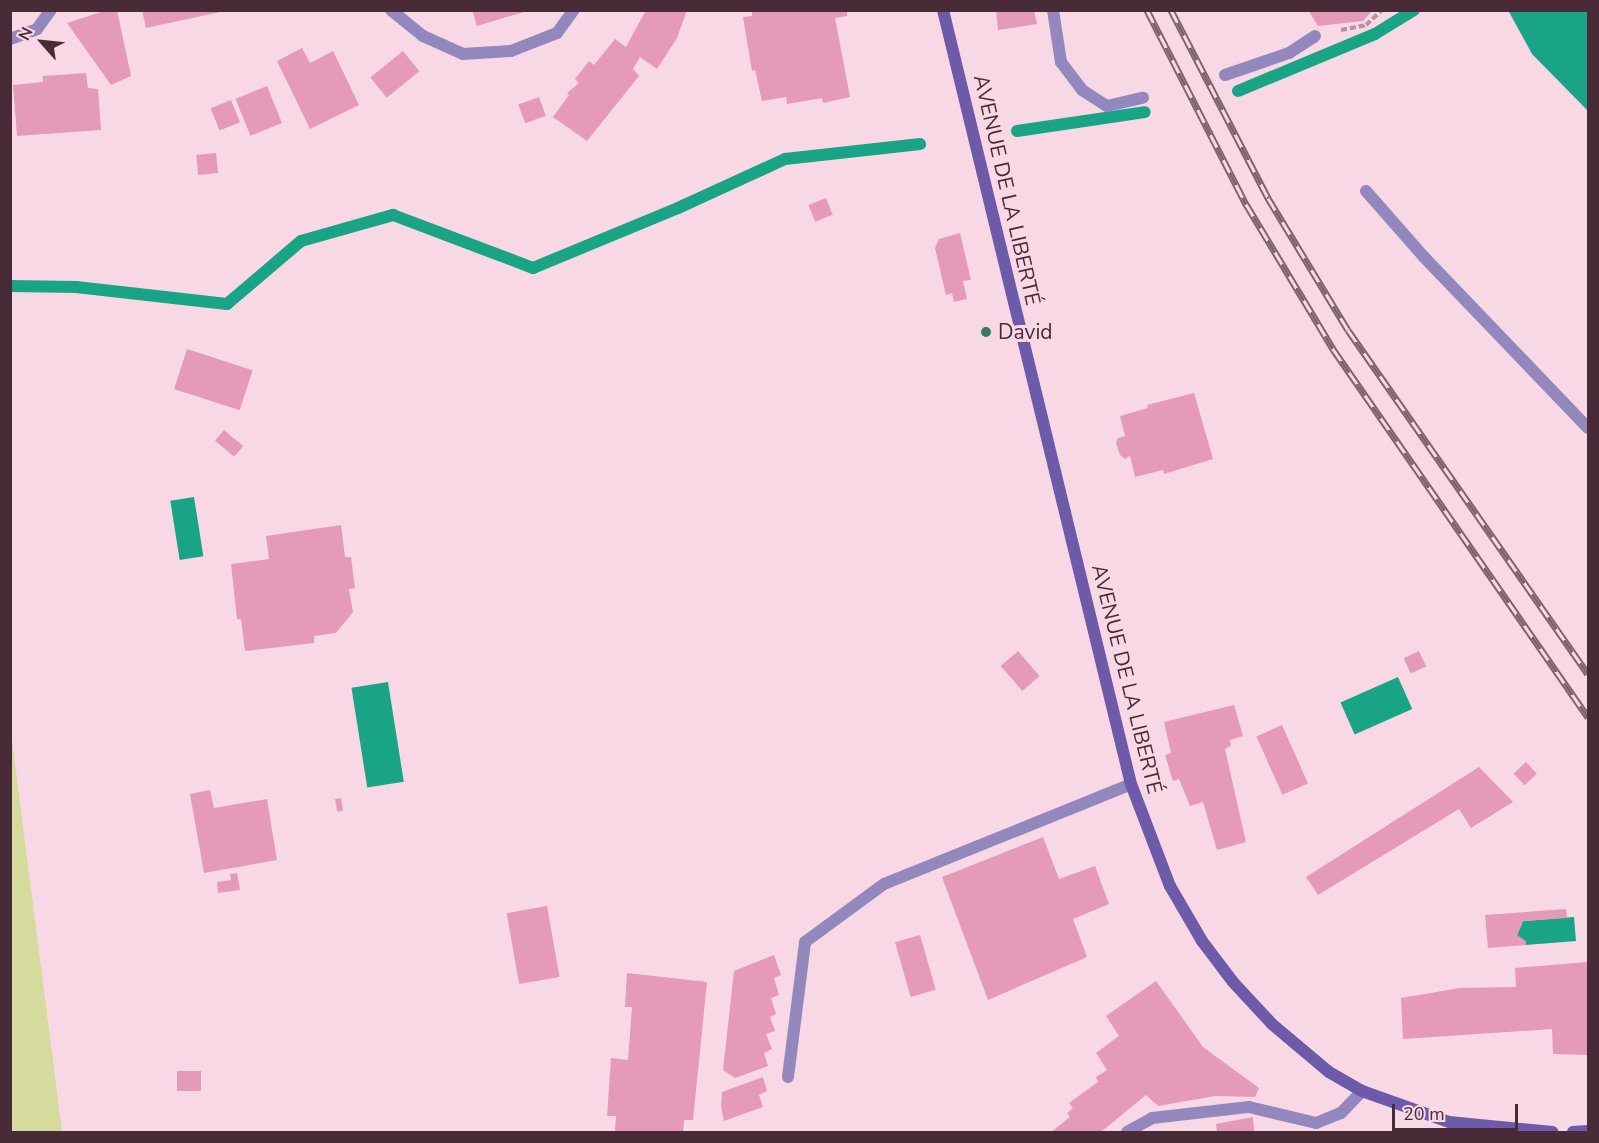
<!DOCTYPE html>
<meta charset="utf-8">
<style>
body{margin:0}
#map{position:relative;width:1599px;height:1143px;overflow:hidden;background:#f9d8e5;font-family:"Nunito Sans",sans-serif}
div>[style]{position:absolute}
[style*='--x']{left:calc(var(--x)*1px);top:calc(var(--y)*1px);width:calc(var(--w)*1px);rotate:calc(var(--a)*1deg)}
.green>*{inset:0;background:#d4db9c}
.water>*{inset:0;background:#1aa486;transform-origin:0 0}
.stream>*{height:12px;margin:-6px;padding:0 6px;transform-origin:6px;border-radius:6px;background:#1aa486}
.building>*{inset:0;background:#e59ab9;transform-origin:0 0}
.path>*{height:4px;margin-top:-2px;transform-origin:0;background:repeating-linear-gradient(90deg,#b595a2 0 6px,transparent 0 9px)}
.service>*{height:12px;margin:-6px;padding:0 6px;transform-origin:6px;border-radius:6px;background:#9288be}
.minor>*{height:12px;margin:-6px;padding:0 6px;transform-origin:6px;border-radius:6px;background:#9288be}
.secondary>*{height:12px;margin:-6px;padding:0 6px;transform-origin:6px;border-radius:6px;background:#6d5aa9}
.rail>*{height:7px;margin-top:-3.5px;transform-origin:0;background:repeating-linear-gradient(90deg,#f9d8e5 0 14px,#81626f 0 28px);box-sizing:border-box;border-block:2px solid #81626f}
.dots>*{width:16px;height:16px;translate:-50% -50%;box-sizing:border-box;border:3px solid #f9d8e5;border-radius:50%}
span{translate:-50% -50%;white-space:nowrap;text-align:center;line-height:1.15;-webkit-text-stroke:6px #f9d8e5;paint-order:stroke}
.street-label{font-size:21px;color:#492b38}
.poi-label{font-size:21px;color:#492b38}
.left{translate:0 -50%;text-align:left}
.frame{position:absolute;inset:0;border:12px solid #492b38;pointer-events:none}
.north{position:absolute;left:12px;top:12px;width:60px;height:60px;-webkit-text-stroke:4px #f9d8e5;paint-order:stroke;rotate:297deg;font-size:16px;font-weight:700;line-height:24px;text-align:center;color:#492b38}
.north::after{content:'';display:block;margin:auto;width:21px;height:27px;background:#492b38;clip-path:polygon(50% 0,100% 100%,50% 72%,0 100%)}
.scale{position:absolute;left:1392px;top:1104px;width:126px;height:27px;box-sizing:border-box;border:3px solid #492b38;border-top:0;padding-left:8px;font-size:18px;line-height:21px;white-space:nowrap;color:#492b38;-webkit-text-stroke:4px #f9d8e5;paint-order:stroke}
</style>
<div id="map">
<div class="green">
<div style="clip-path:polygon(10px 732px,11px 732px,62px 1132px,11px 1132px)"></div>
</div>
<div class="water">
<div style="clip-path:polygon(1508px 10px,1588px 11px,1588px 111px,1532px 54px)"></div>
<div style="left:194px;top:497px;width:60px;height:24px;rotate:81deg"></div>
<div style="left:1398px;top:677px;width:35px;height:63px;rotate:66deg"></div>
<div style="left:388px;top:682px;width:101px;height:37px;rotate:81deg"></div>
<div style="clip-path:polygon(1574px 917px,1576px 941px,1526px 945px,1517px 935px,1523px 921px)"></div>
</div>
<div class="stream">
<div style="--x:1238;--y:91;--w:148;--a:-22.6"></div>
<div style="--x:1375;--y:34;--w:46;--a:-31.6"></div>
<div style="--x:1017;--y:131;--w:129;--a:-8.4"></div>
<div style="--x:10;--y:286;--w:66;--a:0.9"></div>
<div style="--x:76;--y:287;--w:152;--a:6.4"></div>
<div style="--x:227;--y:304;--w:97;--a:-40.4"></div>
<div style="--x:301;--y:241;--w:96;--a:-15.8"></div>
<div style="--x:393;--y:215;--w:150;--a:20.7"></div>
<div style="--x:533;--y:268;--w:157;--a:-22.5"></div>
<div style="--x:678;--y:208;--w:118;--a:-24.6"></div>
<div style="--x:785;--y:159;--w:136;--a:-6.3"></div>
</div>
<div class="building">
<div style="clip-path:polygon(107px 10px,117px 10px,131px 76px,111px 85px,67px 23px)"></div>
<div style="clip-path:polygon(142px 10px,225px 10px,225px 11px,146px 28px)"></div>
<div style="clip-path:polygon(472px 10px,527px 10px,527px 11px,477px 26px)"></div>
<div style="clip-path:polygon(646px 10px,687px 10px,677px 38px,657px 69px,640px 57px,633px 69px,639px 76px,587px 141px,553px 117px,569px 95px,567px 93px,579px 83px,575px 79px,589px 61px,594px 65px,615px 39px,626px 47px)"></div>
<div style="clip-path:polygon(752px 10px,847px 10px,847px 16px,835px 18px,850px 97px,823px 103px,822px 98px,787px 104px,786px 97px,762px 101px,755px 70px,752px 71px,743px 17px,752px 16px)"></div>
<div style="clip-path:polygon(996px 10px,1034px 10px,1037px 24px,998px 30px)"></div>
<div style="clip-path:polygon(1308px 10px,1373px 10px,1363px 21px,1318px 26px)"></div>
<div style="clip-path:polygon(302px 48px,310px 63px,333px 51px,359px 105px,310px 129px,277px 61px)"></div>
<div style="left:403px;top:51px;width:26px;height:42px;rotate:51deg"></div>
<div style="clip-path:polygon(86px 73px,88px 88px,98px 89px,101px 130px,17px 136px,13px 85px,43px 82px,43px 76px)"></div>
<div style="left:267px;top:86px;width:40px;height:34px;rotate:68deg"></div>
<div style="left:539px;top:97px;width:20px;height:22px;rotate:70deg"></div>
<div style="left:231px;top:100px;width:24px;height:22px;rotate:68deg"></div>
<div style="left:216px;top:153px;width:20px;height:20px;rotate:84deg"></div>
<div style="left:826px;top:198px;width:18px;height:19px;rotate:68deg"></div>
<div style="clip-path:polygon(960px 233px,971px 280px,963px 281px,967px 299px,954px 302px,952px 293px,946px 295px,935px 248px,939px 239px)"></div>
<div style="left:187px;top:349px;width:69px;height:42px;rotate:18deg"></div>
<div style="clip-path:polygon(1194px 393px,1213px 459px,1164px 474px,1163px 470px,1135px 477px,1130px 456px,1125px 459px,1120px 455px,1116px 443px,1118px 438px,1125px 436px,1120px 416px,1148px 408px,1147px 405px)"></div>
<div style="left:224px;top:430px;width:25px;height:14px;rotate:40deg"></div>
<div style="clip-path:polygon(341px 525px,345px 557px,351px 557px,355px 588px,349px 589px,353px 612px,336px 633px,314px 636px,314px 643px,245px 651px,241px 619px,237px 619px,231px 564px,269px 559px,266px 536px)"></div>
<div style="left:1018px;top:651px;width:33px;height:23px;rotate:49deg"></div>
<div style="left:1419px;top:651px;width:17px;height:17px;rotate:65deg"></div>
<div style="clip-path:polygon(1234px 705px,1243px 736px,1230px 740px,1231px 746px,1225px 749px,1246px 842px,1217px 850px,1203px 802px,1190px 806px,1179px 779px,1173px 781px,1165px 755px,1171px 753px,1164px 722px)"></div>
<div style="left:1282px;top:725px;width:64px;height:28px;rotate:66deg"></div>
<div style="left:1526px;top:762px;width:16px;height:17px;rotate:47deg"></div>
<div style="clip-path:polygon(1479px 767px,1513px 802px,1471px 828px,1459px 809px,1318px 895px,1306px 877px)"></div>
<div style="clip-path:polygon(210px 790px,214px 808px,267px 799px,277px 860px,204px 873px,190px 794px)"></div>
<div style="left:341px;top:798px;width:13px;height:6px;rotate:81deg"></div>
<div style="clip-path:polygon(1043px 837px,1059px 879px,1095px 866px,1109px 904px,1073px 919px,1087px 957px,988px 1000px,942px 877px)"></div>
<div style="clip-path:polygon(237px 873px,240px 890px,218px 893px,217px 882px,231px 880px,230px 874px)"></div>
<div style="left:547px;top:906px;width:72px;height:41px;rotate:80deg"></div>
<div style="clip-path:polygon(1566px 909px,1567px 918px,1523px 921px,1517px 935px,1526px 941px,1526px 945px,1488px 948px,1485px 915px)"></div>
<div style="left:920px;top:935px;width:57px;height:26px;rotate:74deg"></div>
<div style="clip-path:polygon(774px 955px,781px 975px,774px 978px,779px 995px,771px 998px,776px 1014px,770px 1017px,775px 1031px,766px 1034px,772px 1049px,764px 1053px,768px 1066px,735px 1078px,723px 1070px,734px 971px)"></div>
<div style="clip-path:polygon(1588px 962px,1588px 1055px,1553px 1054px,1552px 1029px,1403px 1039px,1401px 998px,1460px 988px,1516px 987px,1515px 968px)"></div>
<div style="clip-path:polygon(627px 973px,707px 982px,693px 1120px,684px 1120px,683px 1132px,615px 1132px,616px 1116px,607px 1116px,611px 1058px,628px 1060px,632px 1007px,625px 1007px)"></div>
<div style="clip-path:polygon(1156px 981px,1203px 1047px,1259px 1088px,1255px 1097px,1215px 1096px,1158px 1106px,1146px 1095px,1101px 1132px,1051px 1132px,1070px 1117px,1067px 1113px,1073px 1108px,1069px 1103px,1098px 1082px,1096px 1077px,1107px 1070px,1096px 1053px,1119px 1036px,1106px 1016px)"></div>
<div style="left:201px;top:1071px;width:20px;height:24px;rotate:90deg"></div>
<div style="clip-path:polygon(763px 1077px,767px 1091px,759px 1095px,763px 1107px,724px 1121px,721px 1106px,722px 1092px)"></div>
<div style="clip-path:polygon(1253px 1117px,1254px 1132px,1217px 1132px,1216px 1124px)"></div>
</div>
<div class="path">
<div style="--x:1341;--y:30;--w:25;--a:-11"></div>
<div style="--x:1366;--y:25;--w:22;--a:-43"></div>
</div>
<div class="service">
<div style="--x:1053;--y:10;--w:53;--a:81.3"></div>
<div style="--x:1061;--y:62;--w:35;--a:53"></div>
<div style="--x:1082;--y:90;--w:30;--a:33"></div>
<div style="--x:1107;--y:106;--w:37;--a:-13"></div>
<div style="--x:1225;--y:75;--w:68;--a:-19"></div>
<div style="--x:1289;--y:53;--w:31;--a:-33"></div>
<div style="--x:1366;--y:191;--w:88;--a:48.7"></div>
<div style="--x:1424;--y:257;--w:237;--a:46.2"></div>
<div style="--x:788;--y:1077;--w:136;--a:-82.8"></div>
<div style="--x:805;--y:942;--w:98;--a:-36.3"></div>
<div style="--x:884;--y:884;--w:266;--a:-22"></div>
</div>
<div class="minor">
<div style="--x:391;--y:10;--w:41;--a:39.1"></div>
<div style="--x:423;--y:36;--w:44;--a:24.2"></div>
<div style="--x:463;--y:54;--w:48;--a:-3.6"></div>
<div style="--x:511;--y:51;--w:49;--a:-21.4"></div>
<div style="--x:557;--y:33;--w:29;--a:-54"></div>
<div style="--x:10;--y:39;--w:29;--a:-20"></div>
<div style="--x:37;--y:29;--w:24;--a:-54"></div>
<div style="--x:1127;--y:1132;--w:29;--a:-29"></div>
<div style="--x:1152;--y:1118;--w:98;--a:-6.5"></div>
<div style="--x:1249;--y:1107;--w:69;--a:13.4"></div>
<div style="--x:1316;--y:1123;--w:27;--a:-22"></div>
<div style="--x:1341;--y:1113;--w:30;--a:-46"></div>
</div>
<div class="secondary">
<div style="--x:943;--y:10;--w:797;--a:76.35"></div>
<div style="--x:1131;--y:784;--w:109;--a:69.1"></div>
<div style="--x:1170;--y:886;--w:64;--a:59.8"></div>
<div style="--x:1202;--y:941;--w:51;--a:52.9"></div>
<div style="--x:1233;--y:982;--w:57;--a:47.1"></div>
<div style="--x:1272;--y:1024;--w:75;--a:40.1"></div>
<div style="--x:1329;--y:1072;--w:38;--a:30"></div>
<div style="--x:1362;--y:1091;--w:92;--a:19.6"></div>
<div style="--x:1449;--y:1122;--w:104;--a:5.5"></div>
<div style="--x:1573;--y:1132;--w:15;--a:-4"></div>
</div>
<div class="rail">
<div style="--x:1147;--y:10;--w:218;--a:63"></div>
<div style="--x:1246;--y:204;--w:169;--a:59"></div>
<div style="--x:1333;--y:349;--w:448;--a:55.3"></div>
<div style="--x:1171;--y:10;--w:212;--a:62.7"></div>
<div style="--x:1268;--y:198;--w:154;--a:58.8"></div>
<div style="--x:1348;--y:330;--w:419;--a:55.1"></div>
</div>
<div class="dots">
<div style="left:986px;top:332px;background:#397867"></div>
</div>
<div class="street-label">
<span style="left:1007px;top:190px;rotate:77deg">AVENUE DE LA LIBERTÉ</span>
<span style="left:1127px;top:679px;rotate:76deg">AVENUE DE LA LIBERTÉ</span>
</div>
<div class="poi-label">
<span class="left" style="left:998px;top:332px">David</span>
</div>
<div class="frame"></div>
<div class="north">N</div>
<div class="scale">20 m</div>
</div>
